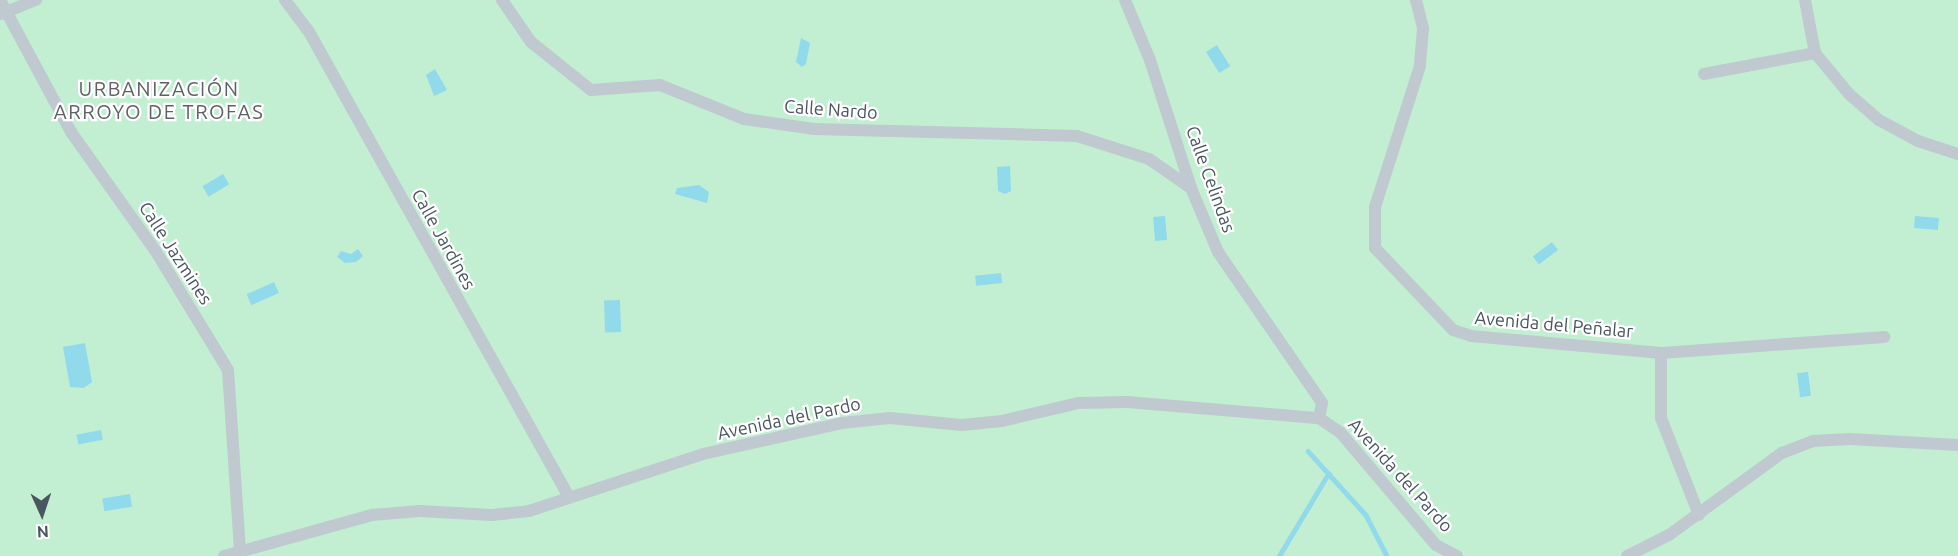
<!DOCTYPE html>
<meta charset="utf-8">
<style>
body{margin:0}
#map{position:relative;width:1958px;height:556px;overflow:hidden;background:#f4f1f1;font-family:Ubuntu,sans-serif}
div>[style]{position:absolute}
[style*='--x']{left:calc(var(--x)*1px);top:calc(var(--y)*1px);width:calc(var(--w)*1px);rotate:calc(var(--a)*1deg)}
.green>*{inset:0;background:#c2efd2;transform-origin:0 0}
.water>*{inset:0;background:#90daeb;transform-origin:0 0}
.stream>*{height:4.5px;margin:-2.25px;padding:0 2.25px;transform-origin:2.25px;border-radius:2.25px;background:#90daeb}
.street>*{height:12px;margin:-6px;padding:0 6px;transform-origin:6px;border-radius:6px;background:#c0c9d0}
span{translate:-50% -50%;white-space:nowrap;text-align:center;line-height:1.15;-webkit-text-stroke:4.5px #fff;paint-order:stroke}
.street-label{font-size:18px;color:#49555f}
.neighbourhood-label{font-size:20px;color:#5e6266;letter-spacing:1.5px}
.north{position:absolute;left:12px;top:484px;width:60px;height:60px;-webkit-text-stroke:4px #fff;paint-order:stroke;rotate:177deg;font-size:16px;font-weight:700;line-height:24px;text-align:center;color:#49555f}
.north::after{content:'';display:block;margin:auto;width:21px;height:27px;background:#49555f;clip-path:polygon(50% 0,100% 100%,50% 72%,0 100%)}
</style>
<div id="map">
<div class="green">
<div style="left:0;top:0;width:1958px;height:556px"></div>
</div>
<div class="water">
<div style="clip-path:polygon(801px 38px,810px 43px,806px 64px,802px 67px,796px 62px)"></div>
<div style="left:1217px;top:45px;width:25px;height:13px;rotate:58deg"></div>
<div style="clip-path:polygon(435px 69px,447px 90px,434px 96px,426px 75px)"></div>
<div style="clip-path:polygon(1010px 166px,1011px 191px,1005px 194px,998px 191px,997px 167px)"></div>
<div style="left:223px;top:174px;width:12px;height:24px;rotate:59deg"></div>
<div style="clip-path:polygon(699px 185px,709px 192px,707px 203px,675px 194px,677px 188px)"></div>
<div style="left:1165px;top:216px;width:24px;height:12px;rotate:85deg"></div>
<div style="left:1915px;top:216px;width:24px;height:12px;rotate:5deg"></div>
<div style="left:1552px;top:242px;width:10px;height:24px;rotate:53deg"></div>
<div style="clip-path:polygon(358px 249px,363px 256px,356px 262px,345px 263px,337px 257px,341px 251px,351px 254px)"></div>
<div style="left:1001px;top:273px;width:10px;height:26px;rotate:84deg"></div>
<div style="left:274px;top:282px;width:12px;height:30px;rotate:66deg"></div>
<div style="left:620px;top:300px;width:32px;height:16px;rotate:88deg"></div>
<div style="clip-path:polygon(85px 343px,92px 382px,84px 388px,70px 387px,63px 347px)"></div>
<div style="left:1808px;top:372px;width:24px;height:11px;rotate:83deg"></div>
<div style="left:101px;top:430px;width:10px;height:25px;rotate:79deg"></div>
<div style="left:130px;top:494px;width:13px;height:28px;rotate:81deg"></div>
</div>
<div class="stream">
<div style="--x:1308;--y:451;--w:86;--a:47.8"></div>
<div style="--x:1366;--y:515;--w:46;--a:62.9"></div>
<div style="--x:1279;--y:556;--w:96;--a:-59.1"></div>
</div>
<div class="street">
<div style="--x:0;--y:0;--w:150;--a:61.7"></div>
<div style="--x:71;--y:132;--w:145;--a:54.6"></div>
<div style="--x:155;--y:250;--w:140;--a:58.7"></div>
<div style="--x:228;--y:370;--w:181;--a:86.2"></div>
<div style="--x:285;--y:0;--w:38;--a:53"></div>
<div style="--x:308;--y:30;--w:535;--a:60.8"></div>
<div style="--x:502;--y:0;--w:51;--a:55.4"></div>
<div style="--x:531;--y:42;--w:77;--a:38.7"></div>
<div style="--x:591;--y:90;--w:69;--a:-4.1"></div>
<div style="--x:660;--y:85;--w:91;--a:22"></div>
<div style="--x:744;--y:119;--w:71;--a:8.1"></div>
<div style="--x:814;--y:129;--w:263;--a:1.5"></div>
<div style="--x:1077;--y:136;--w:76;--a:17.7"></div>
<div style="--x:1149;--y:159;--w:51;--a:34.6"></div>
<div style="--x:1125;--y:0;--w:65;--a:67.4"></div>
<div style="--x:1150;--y:60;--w:134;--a:72.2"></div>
<div style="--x:1191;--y:188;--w:69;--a:67.1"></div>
<div style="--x:1218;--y:252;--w:183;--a:55.4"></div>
<div style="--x:1322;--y:403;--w:15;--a:101"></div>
<div style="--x:1416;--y:0;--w:30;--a:76"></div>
<div style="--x:1423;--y:29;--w:37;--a:95"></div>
<div style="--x:1420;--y:66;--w:148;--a:107.7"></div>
<div style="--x:1375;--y:207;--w:41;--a:90"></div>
<div style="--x:1375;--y:248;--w:113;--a:46.4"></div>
<div style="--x:1453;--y:330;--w:19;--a:18"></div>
<div style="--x:1471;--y:336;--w:191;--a:5.1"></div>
<div style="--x:1661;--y:353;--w:224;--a:-4.1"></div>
<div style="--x:1805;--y:0;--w:54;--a:79.3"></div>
<div style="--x:1815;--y:53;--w:53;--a:50.3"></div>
<div style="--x:1849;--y:94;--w:40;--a:41"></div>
<div style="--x:1879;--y:120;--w:44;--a:28.3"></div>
<div style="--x:1918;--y:141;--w:42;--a:18"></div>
<div style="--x:1;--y:14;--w:38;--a:-22"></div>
<div style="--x:1704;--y:74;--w:113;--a:-10.7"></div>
<div style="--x:1661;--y:353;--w:65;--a:90"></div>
<div style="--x:1661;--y:418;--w:104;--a:68.6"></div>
<div style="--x:224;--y:556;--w:154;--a:-15.5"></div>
<div style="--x:372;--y:515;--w:48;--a:-4.8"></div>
<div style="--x:420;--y:511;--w:72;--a:3.2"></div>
<div style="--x:492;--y:515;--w:37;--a:-6"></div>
<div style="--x:529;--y:511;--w:183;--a:-18.1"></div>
<div style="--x:703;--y:454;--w:142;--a:-12.6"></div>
<div style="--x:842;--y:423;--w:48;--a:-5.9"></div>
<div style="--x:890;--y:418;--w:72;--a:5.6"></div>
<div style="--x:962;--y:425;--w:40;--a:-5.7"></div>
<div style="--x:1002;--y:421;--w:78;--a:-13.3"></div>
<div style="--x:1078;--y:403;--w:49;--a:-1.2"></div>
<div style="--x:1127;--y:402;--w:193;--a:4.8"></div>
<div style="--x:1319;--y:418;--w:25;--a:34"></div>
<div style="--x:1340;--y:432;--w:148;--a:49.7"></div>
<div style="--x:1436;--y:545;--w:24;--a:28"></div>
<div style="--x:1627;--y:556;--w:47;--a:-26.6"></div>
<div style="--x:1669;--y:535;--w:140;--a:-36"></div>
<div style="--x:1782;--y:453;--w:33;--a:-21"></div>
<div style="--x:1813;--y:441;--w:37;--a:-3"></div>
<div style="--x:1850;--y:439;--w:108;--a:3.2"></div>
</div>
<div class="street-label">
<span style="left:831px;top:109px;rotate:4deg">Calle Nardo</span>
<span style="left:1211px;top:179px;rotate:70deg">Calle Celindas</span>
<span style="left:444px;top:239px;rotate:61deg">Calle Jardines</span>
<span style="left:176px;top:253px;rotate:57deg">Calle Jazmines</span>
<span style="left:1554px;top:324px;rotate:5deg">Avenida del Peñalar</span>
<span style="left:789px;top:418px;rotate:-12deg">Avenida del Pardo</span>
<span style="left:1401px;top:475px;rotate:48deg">Avenida del Pardo</span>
</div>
<div class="neighbourhood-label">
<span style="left:159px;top:100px">URBANIZACIÓN<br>ARROYO DE TROFAS</span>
</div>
<div class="north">N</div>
</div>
